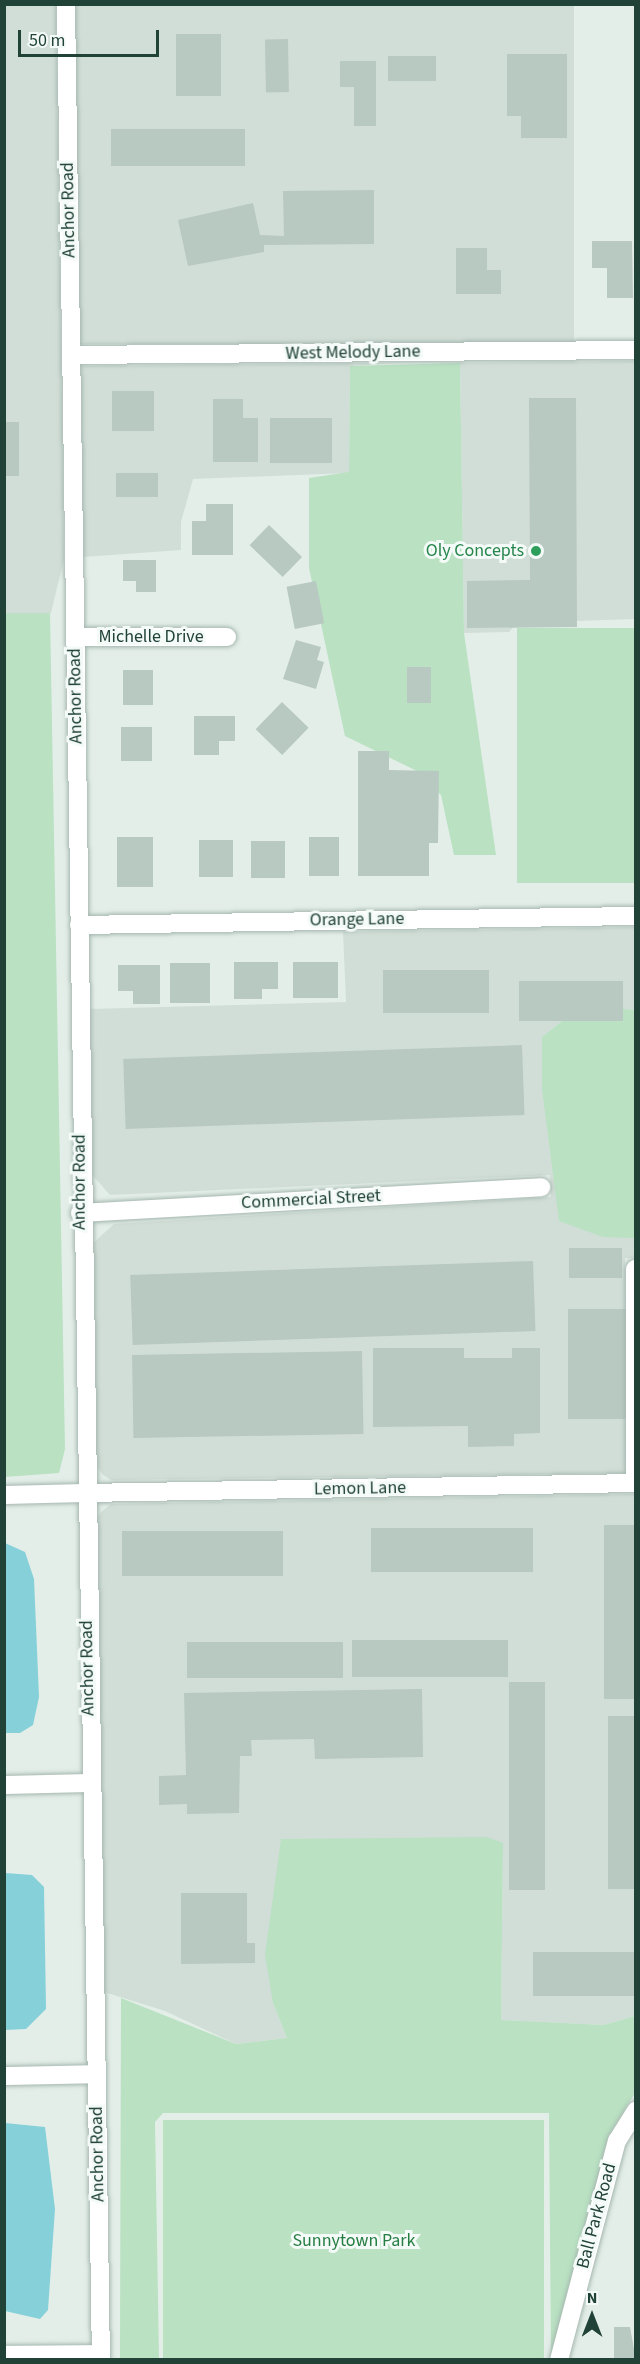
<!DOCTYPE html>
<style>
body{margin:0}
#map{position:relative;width:640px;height:2364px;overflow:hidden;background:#e3eee8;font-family:"Source Sans 3",sans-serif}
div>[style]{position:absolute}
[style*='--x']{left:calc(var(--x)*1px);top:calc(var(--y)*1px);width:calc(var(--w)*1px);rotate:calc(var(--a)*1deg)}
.built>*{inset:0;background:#d1ded7;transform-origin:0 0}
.green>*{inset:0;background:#b9e1c2;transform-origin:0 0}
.water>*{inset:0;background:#85d0d9}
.building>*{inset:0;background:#b8c9c1;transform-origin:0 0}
.roads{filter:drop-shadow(0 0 2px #a5b7af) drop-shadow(0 0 2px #a5b7af)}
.minor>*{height:18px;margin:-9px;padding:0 9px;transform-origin:9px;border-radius:9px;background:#fff}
.tertiary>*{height:18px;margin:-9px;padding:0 9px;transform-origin:9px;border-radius:9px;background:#fff}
.dots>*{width:16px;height:16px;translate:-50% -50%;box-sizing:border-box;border:3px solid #f4faf7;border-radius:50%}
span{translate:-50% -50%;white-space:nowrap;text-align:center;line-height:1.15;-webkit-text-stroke:6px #f4faf7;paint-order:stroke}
.street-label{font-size:18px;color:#204237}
.leisure-label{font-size:18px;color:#27864d}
.right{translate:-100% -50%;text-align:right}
.park-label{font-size:18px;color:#267d43}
.frame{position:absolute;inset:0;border:6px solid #204237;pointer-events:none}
.north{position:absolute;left:562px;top:2286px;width:60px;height:60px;-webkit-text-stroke:4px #f4faf7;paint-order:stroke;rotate:0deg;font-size:16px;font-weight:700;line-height:24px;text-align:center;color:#204237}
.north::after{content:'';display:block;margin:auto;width:21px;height:27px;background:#204237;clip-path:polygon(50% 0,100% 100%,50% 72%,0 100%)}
.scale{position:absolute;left:18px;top:30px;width:141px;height:27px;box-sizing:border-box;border:3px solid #204237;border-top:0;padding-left:8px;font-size:18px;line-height:21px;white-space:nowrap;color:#204237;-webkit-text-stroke:4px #f4faf7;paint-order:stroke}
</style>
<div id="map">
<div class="built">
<div style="clip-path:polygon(4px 5px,56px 5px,64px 559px,51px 613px,5px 613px)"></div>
<div style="left:75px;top:5px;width:499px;height:339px"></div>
<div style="clip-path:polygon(635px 361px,635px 619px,517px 623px,509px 632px,464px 633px,460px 363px)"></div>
<div style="clip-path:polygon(394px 363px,350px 366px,349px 473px,193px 479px,181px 522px,181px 550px,83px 557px,81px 366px)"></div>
<div style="clip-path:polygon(635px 927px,635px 1010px,582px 1005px,542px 1037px,635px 1238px,635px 1258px,625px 1258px,626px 1473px,111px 1480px,103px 1475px,93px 1461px,91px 1245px,114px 1224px,551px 1197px,550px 1175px,110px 1195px,87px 1169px,89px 1009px,346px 1002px,343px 932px)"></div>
<div style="clip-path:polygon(635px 1494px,635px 2016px,604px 2025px,501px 2020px,503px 1843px,273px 2003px,287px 2038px,236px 2044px,165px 2011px,104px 1992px,92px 1527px,100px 1513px,111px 1504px)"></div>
</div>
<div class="green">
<div style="clip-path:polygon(460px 363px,464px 633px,496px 855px,454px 855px,441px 795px,417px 771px,345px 736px,309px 568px,309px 478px,349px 472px,350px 366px)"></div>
<div style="clip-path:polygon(5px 613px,50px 613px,65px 1449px,59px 1473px,5px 1477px)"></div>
<div style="left:635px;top:628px;width:255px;height:118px;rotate:90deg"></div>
<div style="clip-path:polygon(582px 1005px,635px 1010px,635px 1238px,603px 1237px,559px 1221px,542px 1089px,542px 1037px)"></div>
<div style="clip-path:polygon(487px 1837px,503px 1843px,501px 2020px,604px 2025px,635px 2016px,635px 2093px,609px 2135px,551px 2354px,549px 2113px,163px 2113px,155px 2122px,159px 2359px,120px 2359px,121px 1998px,236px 2044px,287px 2038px,273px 2003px,265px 1955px,281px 1839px)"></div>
<div style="left:544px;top:2120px;width:239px;height:381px;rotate:90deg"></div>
</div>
<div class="water">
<div style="clip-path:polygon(5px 1543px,25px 1552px,34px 1579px,39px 1697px,33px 1725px,20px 1733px,5px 1733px)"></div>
<div style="clip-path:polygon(5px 1873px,32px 1875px,44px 1887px,46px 2009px,26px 2029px,5px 2030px)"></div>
<div style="clip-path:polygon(5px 2123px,45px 2127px,55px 2209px,48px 2310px,40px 2319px,5px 2311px)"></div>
</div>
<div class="building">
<div style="left:176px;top:34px;width:45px;height:62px"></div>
<div style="left:288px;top:39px;width:53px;height:23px;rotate:89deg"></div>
<div style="clip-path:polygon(507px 54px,567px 54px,567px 138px,521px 138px,521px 116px,507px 116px)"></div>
<div style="left:388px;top:56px;width:48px;height:25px"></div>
<div style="clip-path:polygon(340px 61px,376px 61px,376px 126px,354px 126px,354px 87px,340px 87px)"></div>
<div style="left:111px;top:129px;width:134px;height:37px"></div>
<div style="clip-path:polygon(374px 190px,374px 244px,264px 245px,264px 252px,188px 266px,178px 220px,253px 203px,260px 235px,284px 236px,283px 191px)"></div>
<div style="clip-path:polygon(592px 241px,632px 241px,633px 298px,607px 298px,607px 268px,592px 268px)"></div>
<div style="clip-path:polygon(456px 248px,487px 248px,487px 270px,501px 270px,501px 294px,456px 294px)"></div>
<div style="left:112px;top:391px;width:42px;height:40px"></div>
<div style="clip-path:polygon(529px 398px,576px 398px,577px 627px,467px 628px,467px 581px,530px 580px)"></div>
<div style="clip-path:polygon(213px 399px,243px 399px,243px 418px,258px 418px,258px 462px,213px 462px)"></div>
<div style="left:270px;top:418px;width:62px;height:45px"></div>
<div style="left:4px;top:422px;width:15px;height:54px"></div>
<div style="left:116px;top:473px;width:42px;height:24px"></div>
<div style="clip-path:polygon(206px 504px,233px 504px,233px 555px,192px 555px,192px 521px,206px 521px)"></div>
<div style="left:269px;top:525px;width:46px;height:28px;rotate:44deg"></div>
<div style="clip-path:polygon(123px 560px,156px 560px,156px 592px,136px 592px,136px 581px,123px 581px)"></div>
<div style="left:316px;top:581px;width:43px;height:30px;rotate:79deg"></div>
<div style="clip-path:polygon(296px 640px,321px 647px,317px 660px,324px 662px,316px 689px,283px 679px)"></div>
<div style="left:407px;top:667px;width:24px;height:36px"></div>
<div style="left:123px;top:670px;width:30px;height:35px"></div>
<div style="left:282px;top:702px;width:37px;height:38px;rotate:44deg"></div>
<div style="clip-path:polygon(194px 716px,235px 716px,235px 741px,219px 741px,219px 755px,194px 755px)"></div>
<div style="left:121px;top:727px;width:31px;height:34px"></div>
<div style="clip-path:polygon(358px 751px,389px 751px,389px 770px,439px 771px,438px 843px,429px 843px,429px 876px,358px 876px)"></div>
<div style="left:117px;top:837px;width:36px;height:50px"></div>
<div style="left:309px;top:837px;width:30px;height:39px"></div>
<div style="left:199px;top:840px;width:34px;height:37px"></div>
<div style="left:251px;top:841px;width:34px;height:37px"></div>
<div style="clip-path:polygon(234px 962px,278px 962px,278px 989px,262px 989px,262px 999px,234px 999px)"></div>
<div style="left:293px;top:962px;width:45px;height:36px"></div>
<div style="left:170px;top:963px;width:40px;height:40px"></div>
<div style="clip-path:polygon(118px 965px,160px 965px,160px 1004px,133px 1004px,133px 991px,118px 991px)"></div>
<div style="left:383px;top:970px;width:106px;height:43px"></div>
<div style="left:519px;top:981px;width:104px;height:40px"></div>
<div style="left:522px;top:1045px;width:70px;height:399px;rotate:88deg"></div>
<div style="left:569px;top:1248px;width:53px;height:30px"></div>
<div style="left:533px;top:1261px;width:70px;height:403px;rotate:88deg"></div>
<div style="left:627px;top:1309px;width:110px;height:59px;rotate:90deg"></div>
<div style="clip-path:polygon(373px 1348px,464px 1348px,464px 1358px,512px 1358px,512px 1348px,540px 1348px,540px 1433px,514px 1434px,514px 1446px,468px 1447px,468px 1426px,373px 1427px)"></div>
<div style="left:362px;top:1351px;width:83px;height:230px;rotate:89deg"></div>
<div style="left:636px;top:1525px;width:174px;height:32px;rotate:90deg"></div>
<div style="left:371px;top:1528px;width:162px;height:44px"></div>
<div style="left:122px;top:1531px;width:161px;height:45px"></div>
<div style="left:352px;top:1640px;width:156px;height:37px"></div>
<div style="left:187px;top:1642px;width:156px;height:36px"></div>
<div style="left:509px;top:1682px;width:36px;height:208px"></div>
<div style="clip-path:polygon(422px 1689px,423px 1757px,315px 1759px,314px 1739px,251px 1740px,252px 1756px,240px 1756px,239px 1813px,187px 1814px,187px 1804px,159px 1805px,159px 1776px,186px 1775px,184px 1693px)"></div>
<div style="left:608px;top:1716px;width:28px;height:173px"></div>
<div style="clip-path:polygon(181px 1893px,247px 1893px,247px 1943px,255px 1943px,255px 1963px,181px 1964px)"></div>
<div style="left:533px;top:1952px;width:103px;height:44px"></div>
<div style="clip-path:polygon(614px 2327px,630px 2327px,636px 2360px,614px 2360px)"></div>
</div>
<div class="roads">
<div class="minor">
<div style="--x:75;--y:637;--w:152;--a:0"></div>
<div style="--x:79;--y:925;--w:557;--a:-0.93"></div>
<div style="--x:80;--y:1213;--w:462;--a:-3.2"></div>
<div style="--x:85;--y:1493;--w:550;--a:-1.04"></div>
<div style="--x:635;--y:1483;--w:214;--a:-90"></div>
<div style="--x:4;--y:1785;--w:86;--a:-1.3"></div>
<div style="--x:4;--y:2076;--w:92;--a:-1.2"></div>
<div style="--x:4;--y:2355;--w:97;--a:-0.6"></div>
<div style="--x:559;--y:2360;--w:227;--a:-75.2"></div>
<div style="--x:617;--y:2141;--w:36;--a:-58"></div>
</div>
<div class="tertiary">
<div style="--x:66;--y:4;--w:2356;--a:89.15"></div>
<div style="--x:71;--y:355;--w:565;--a:-0.51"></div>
<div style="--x:4;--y:1495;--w:81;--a:-1.4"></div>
</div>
</div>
<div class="dots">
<div style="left:536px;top:551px;background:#2e9e5b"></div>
</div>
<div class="street-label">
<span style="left:69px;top:210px;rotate:-91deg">Anchor Road</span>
<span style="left:353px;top:353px;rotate:-1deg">West Melody Lane</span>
<span style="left:151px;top:637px">Michelle Drive</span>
<span style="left:76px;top:696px;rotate:-91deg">Anchor Road</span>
<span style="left:357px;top:920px;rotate:-1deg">Orange Lane</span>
<span style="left:80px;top:1182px;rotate:-90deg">Anchor Road</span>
<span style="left:311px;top:1200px;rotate:-3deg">Commercial Street</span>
<span style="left:360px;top:1489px;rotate:-1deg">Lemon Lane</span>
<span style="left:88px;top:1668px;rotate:-91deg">Anchor Road</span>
<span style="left:98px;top:2154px;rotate:-91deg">Anchor Road</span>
<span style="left:597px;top:2216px;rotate:-75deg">Ball Park Road</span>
</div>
<div class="leisure-label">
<span class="right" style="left:524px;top:551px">Oly Concepts</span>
</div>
<div class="park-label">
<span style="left:354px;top:2241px">Sunnytown Park</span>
</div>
<div class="frame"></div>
<div class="north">N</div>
<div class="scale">50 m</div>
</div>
